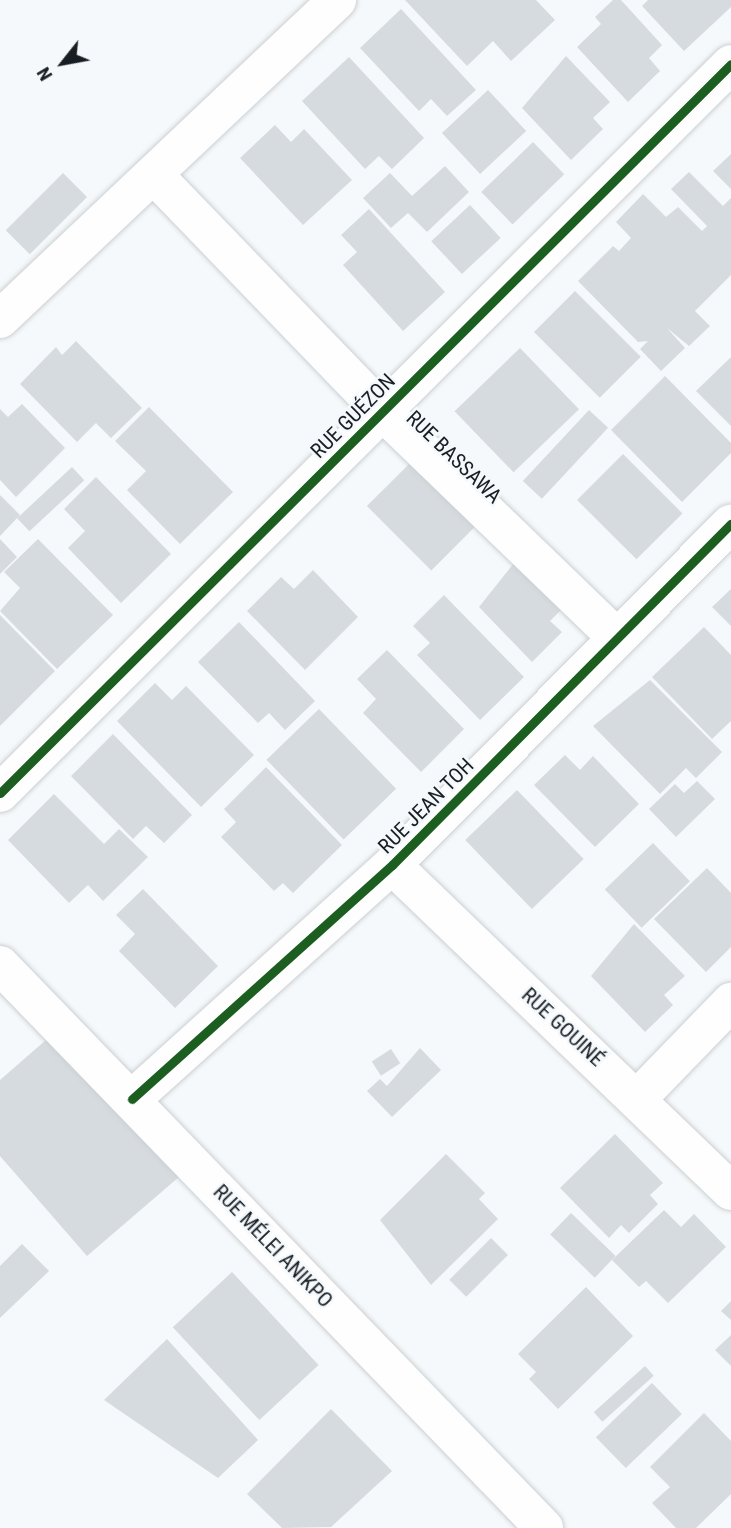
<!DOCTYPE html>
<meta charset="utf-8">
<style>
body{margin:0}
#map{position:relative;width:731px;height:1528px;overflow:hidden;background:#f6f9fb;font-family:"Roboto Condensed",sans-serif}
div>[style]{position:absolute}
[style*='--x']{left:calc(var(--x)*1px);top:calc(var(--y)*1px);width:calc(var(--w)*1px);rotate:calc(var(--a)*1deg)}
.building>*{inset:0;background:#d6dbdf;transform-origin:0 0}
.roads{filter:drop-shadow(0 0 2px #cbd0d3) drop-shadow(0 0 2px #cbd0d3)}
.street>*{height:38px;margin:-19px;padding:0 19px;transform-origin:19px;border-radius:19px;background:#fefefe}
.cycleway>*{height:9px;margin:-4.5px;padding:0 4.5px;transform-origin:4.5px;border-radius:4.5px;background:#1b5e20}
span{translate:-50% -50%;white-space:nowrap;text-align:center;line-height:1.15;-webkit-text-stroke:5px #f5f9fc;paint-order:stroke}
.street-label{font-size:21px;color:#181f24}
.north{position:absolute;left:28px;top:28px;width:70px;height:70px;-webkit-text-stroke:5px #f5f9fc;paint-order:stroke;rotate:239deg;font-size:19px;font-weight:700;line-height:28px;text-align:center;color:#181f24}
.north::after{content:'';display:block;margin:auto;width:24px;height:32px;background:#181f24;clip-path:polygon(50% 0,100% 100%,50% 72%,0 100%)}
</style>
<div id="map">
<div class="building">
<div style="clip-path:polygon(405px 0,536px 0,555px 20px,511px 61px,493px 41px,467px 66px)"></div>
<div style="clip-path:polygon(613px 0,621px 0,662px 45px,649px 58px,660px 71px,628px 102px,577px 47px,601px 24px,595px 17px)"></div>
<div style="clip-path:polygon(648px 0,731px 0,731px 7px,684px 51px,642px 6px)"></div>
<div style="clip-path:polygon(401px 9px,476px 90px,447px 116px,431px 99px,419px 111px,360px 48px)"></div>
<div style="clip-path:polygon(566px 56px,610px 102px,593px 118px,603px 129px,571px 160px,522px 108px)"></div>
<div style="clip-path:polygon(349px 57px,424px 138px,392px 169px,379px 156px,365px 169px,302px 101px)"></div>
<div style="left:488px;top:90px;width:56px;height:63px;rotate:47deg"></div>
<div style="clip-path:polygon(275px 125px,291px 142px,304px 129px,352px 180px,303px 225px,240px 158px)"></div>
<div style="left:533px;top:142px;width:45px;height:72px;rotate:46deg"></div>
<div style="clip-path:polygon(731px 154px,731px 189px,713px 171px)"></div>
<div style="clip-path:polygon(445px 166px,469px 192px,427px 232px,408px 213px,391px 228px,363px 198px,390px 173px,412px 196px)"></div>
<div style="clip-path:polygon(689px 172px,723px 206px,731px 198px,731px 275px,695px 311px,710px 326px,689px 346px,667px 328px,685px 348px,661px 371px,640px 349px,648px 341px,638px 342px,578px 281px,613px 246px,619px 251px,631px 238px,616px 222px,643px 194px,666px 217px,678px 207px,702px 231px,707px 226px,671px 189px)"></div>
<div style="left:63px;top:173px;width:34px;height:81px;rotate:45deg"></div>
<div style="left:470px;top:205px;width:45px;height:53px;rotate:47deg"></div>
<div style="clip-path:polygon(369px 209px,445px 292px,403px 331px,343px 265px,357px 252px,341px 235px)"></div>
<div style="left:575px;top:291px;width:93px;height:58px;rotate:45deg"></div>
<div style="clip-path:polygon(76px 341px,142px 408px,111px 438px,96px 423px,77px 442px,20px 384px,56px 347px,62px 355px)"></div>
<div style="left:520px;top:348px;width:85px;height:91px;rotate:46deg"></div>
<div style="clip-path:polygon(731px 357px,731px 426px,696px 391px)"></div>
<div style="clip-path:polygon(665px 376px,731px 443px,731px 453px,682px 502px,611px 430px)"></div>
<div style="clip-path:polygon(22px 404px,65px 448px,16px 497px,0 480px,0 409px,8px 417px)"></div>
<div style="clip-path:polygon(149px 407px,233px 492px,180px 544px,127px 490px,146px 471px,115px 441px)"></div>
<div style="left:589px;top:410px;width:26px;height:97px;rotate:43deg"></div>
<div style="left:420px;top:453px;width:91px;height:75px;rotate:45deg"></div>
<div style="left:623px;top:454px;width:84px;height:65px;rotate:45deg"></div>
<div style="left:72px;top:467px;width:18px;height:75px;rotate:47deg"></div>
<div style="clip-path:polygon(96px 477px,171px 554px,121px 603px,68px 548px,85px 531px,64px 509px)"></div>
<div style="clip-path:polygon(0 495px,20px 515px,0 536px)"></div>
<div style="clip-path:polygon(0 539px,17px 557px,0 574px)"></div>
<div style="clip-path:polygon(38px 539px,113px 615px,57px 669px,0 611px,20px 588px,4px 572px)"></div>
<div style="clip-path:polygon(521px 554px,568px 603px,550px 621px,562px 632px,532px 662px,479px 607px)"></div>
<div style="clip-path:polygon(313px 570px,358px 617px,305px 670px,247px 611px,281px 577px,294px 589px)"></div>
<div style="clip-path:polygon(731px 589px,731px 626px,712px 607px)"></div>
<div style="clip-path:polygon(444px 595px,524px 677px,480px 720px,417px 655px,430px 643px,413px 626px)"></div>
<div style="clip-path:polygon(0 615px,55px 671px,0 726px)"></div>
<div style="clip-path:polygon(239px 622px,315px 701px,285px 730px,269px 713px,258px 723px,198px 662px)"></div>
<div style="clip-path:polygon(704px 627px,731px 655px,731px 721px,712px 739px,652px 677px)"></div>
<div style="clip-path:polygon(387px 650px,464px 729px,421px 772px,363px 713px,376px 699px,357px 679px)"></div>
<div style="clip-path:polygon(650px 680px,722px 752px,696px 778px,686px 768px,660px 794px,593px 726px)"></div>
<div style="clip-path:polygon(155px 683px,172px 700px,186px 686px,254px 755px,201px 807px,117px 721px)"></div>
<div style="left:319px;top:709px;width:111px;height:73px;rotate:46deg"></div>
<div style="clip-path:polygon(113px 734px,192px 815px,164px 843px,146px 826px,133px 839px,71px 776px)"></div>
<div style="clip-path:polygon(565px 755px,580px 770px,593px 756px,639px 804px,595px 847px,534px 785px)"></div>
<div style="clip-path:polygon(266px 767px,342px 845px,293px 893px,283px 883px,274px 891px,221px 837px,236px 822px,224px 809px)"></div>
<div style="clip-path:polygon(697px 781px,715px 799px,676px 837px,649px 809px,675px 784px,684px 793px)"></div>
<div style="left:517px;top:790px;width:96px;height:72px;rotate:46deg"></div>
<div style="clip-path:polygon(54px 794px,104px 844px,119px 829px,148px 857px,103px 901px,88px 885px,69px 903px,8px 840px)"></div>
<div style="left:653px;top:843px;width:53px;height:67px;rotate:46deg"></div>
<div style="clip-path:polygon(707px 868px,731px 893px,731px 947px,706px 972px,654px 919px)"></div>
<div style="clip-path:polygon(143px 889px,218px 966px,175px 1008px,119px 951px,135px 934px,116px 915px)"></div>
<div style="clip-path:polygon(634px 924px,685px 976px,664px 995px,673px 1005px,645px 1032px,591px 976px)"></div>
<div style="clip-path:polygon(54px 1033px,179px 1177px,87px 1256px,0 1156px,0 1080px)"></div>
<div style="clip-path:polygon(420px 1048px,441px 1070px,392px 1117px,367px 1091px,380px 1079px,387px 1086px)"></div>
<div style="left:391px;top:1049px;width:17px;height:23px;rotate:57deg"></div>
<div style="clip-path:polygon(615px 1134px,663px 1183px,650px 1195px,658px 1204px,629px 1233px,621px 1225px,609px 1238px,560px 1188px)"></div>
<div style="clip-path:polygon(446px 1154px,485px 1193px,479px 1199px,498px 1219px,431px 1285px,380px 1220px)"></div>
<div style="clip-path:polygon(664px 1210px,681px 1227px,694px 1214px,726px 1247px,668px 1303px,646px 1281px,639px 1287px,612px 1260px)"></div>
<div style="left:571px;top:1213px;width:62px;height:30px;rotate:44deg"></div>
<div style="left:491px;top:1238px;width:24px;height:59px;rotate:45deg"></div>
<div style="clip-path:polygon(22px 1244px,49px 1271px,0 1318px,0 1266px)"></div>
<div style="left:232px;top:1272px;width:127px;height:81px;rotate:47deg"></div>
<div style="clip-path:polygon(586px 1287px,633px 1336px,558px 1409px,529px 1379px,536px 1372px,518px 1354px)"></div>
<div style="clip-path:polygon(731px 1301px,731px 1320px,721px 1311px)"></div>
<div style="clip-path:polygon(731px 1335px,731px 1366px,715px 1350px)"></div>
<div style="clip-path:polygon(167px 1339px,258px 1440px,218px 1478px,104px 1400px)"></div>
<div style="left:645px;top:1366px;width:13px;height:69px;rotate:48deg"></div>
<div style="left:652px;top:1383px;width:43px;height:78px;rotate:46deg"></div>
<div style="clip-path:polygon(331px 1409px,392px 1471px,331px 1527px,282px 1528px,247px 1494px)"></div>
<div style="clip-path:polygon(704px 1413px,731px 1441px,731px 1494px,696px 1528px,676px 1528px,652px 1503px,670px 1487px,650px 1467px)"></div>
</div>
<div class="roads">
<div class="street">
<div style="--x:155;--y:176;--w:327;--a:46"></div>
<div style="--x:382;--y:411;--w:327;--a:44"></div>
<div style="--x:0;--y:319;--w:464;--a:-43.4"></div>
<div style="--x:0;--y:793;--w:1032;--a:-44.92"></div>
<div style="--x:392;--y:865;--w:470;--a:43.9"></div>
<div style="--x:0;--y:965;--w:783;--a:45.98"></div>
<div style="--x:638;--y:1098;--w:134;--a:-45.9"></div>
<div style="--x:132;--y:1099;--w:350;--a:-42"></div>
<div style="--x:392;--y:865;--w:481;--a:-45.2"></div>
</div>
</div>
<div class="cycleway">
<div style="--x:0;--y:793;--w:1032;--a:-44.92"></div>
<div style="--x:132;--y:1099;--w:350;--a:-42"></div>
<div style="--x:392;--y:865;--w:481;--a:-45.2"></div>
</div>
<div class="street-label">
<span style="left:353px;top:416px;rotate:-45deg">RUE GUÉZON</span>
<span style="left:454px;top:457px;rotate:44deg">RUE BASSAWA</span>
<span style="left:426px;top:806px;rotate:-45deg">RUE JEAN TOH</span>
<span style="left:563px;top:1027px;rotate:43deg">RUE GOUINÉ</span>
<span style="left:273px;top:1246px;rotate:46deg">RUE MÉLEI ANIKPO</span>
</div>
<div class="north">N</div>
</div>
